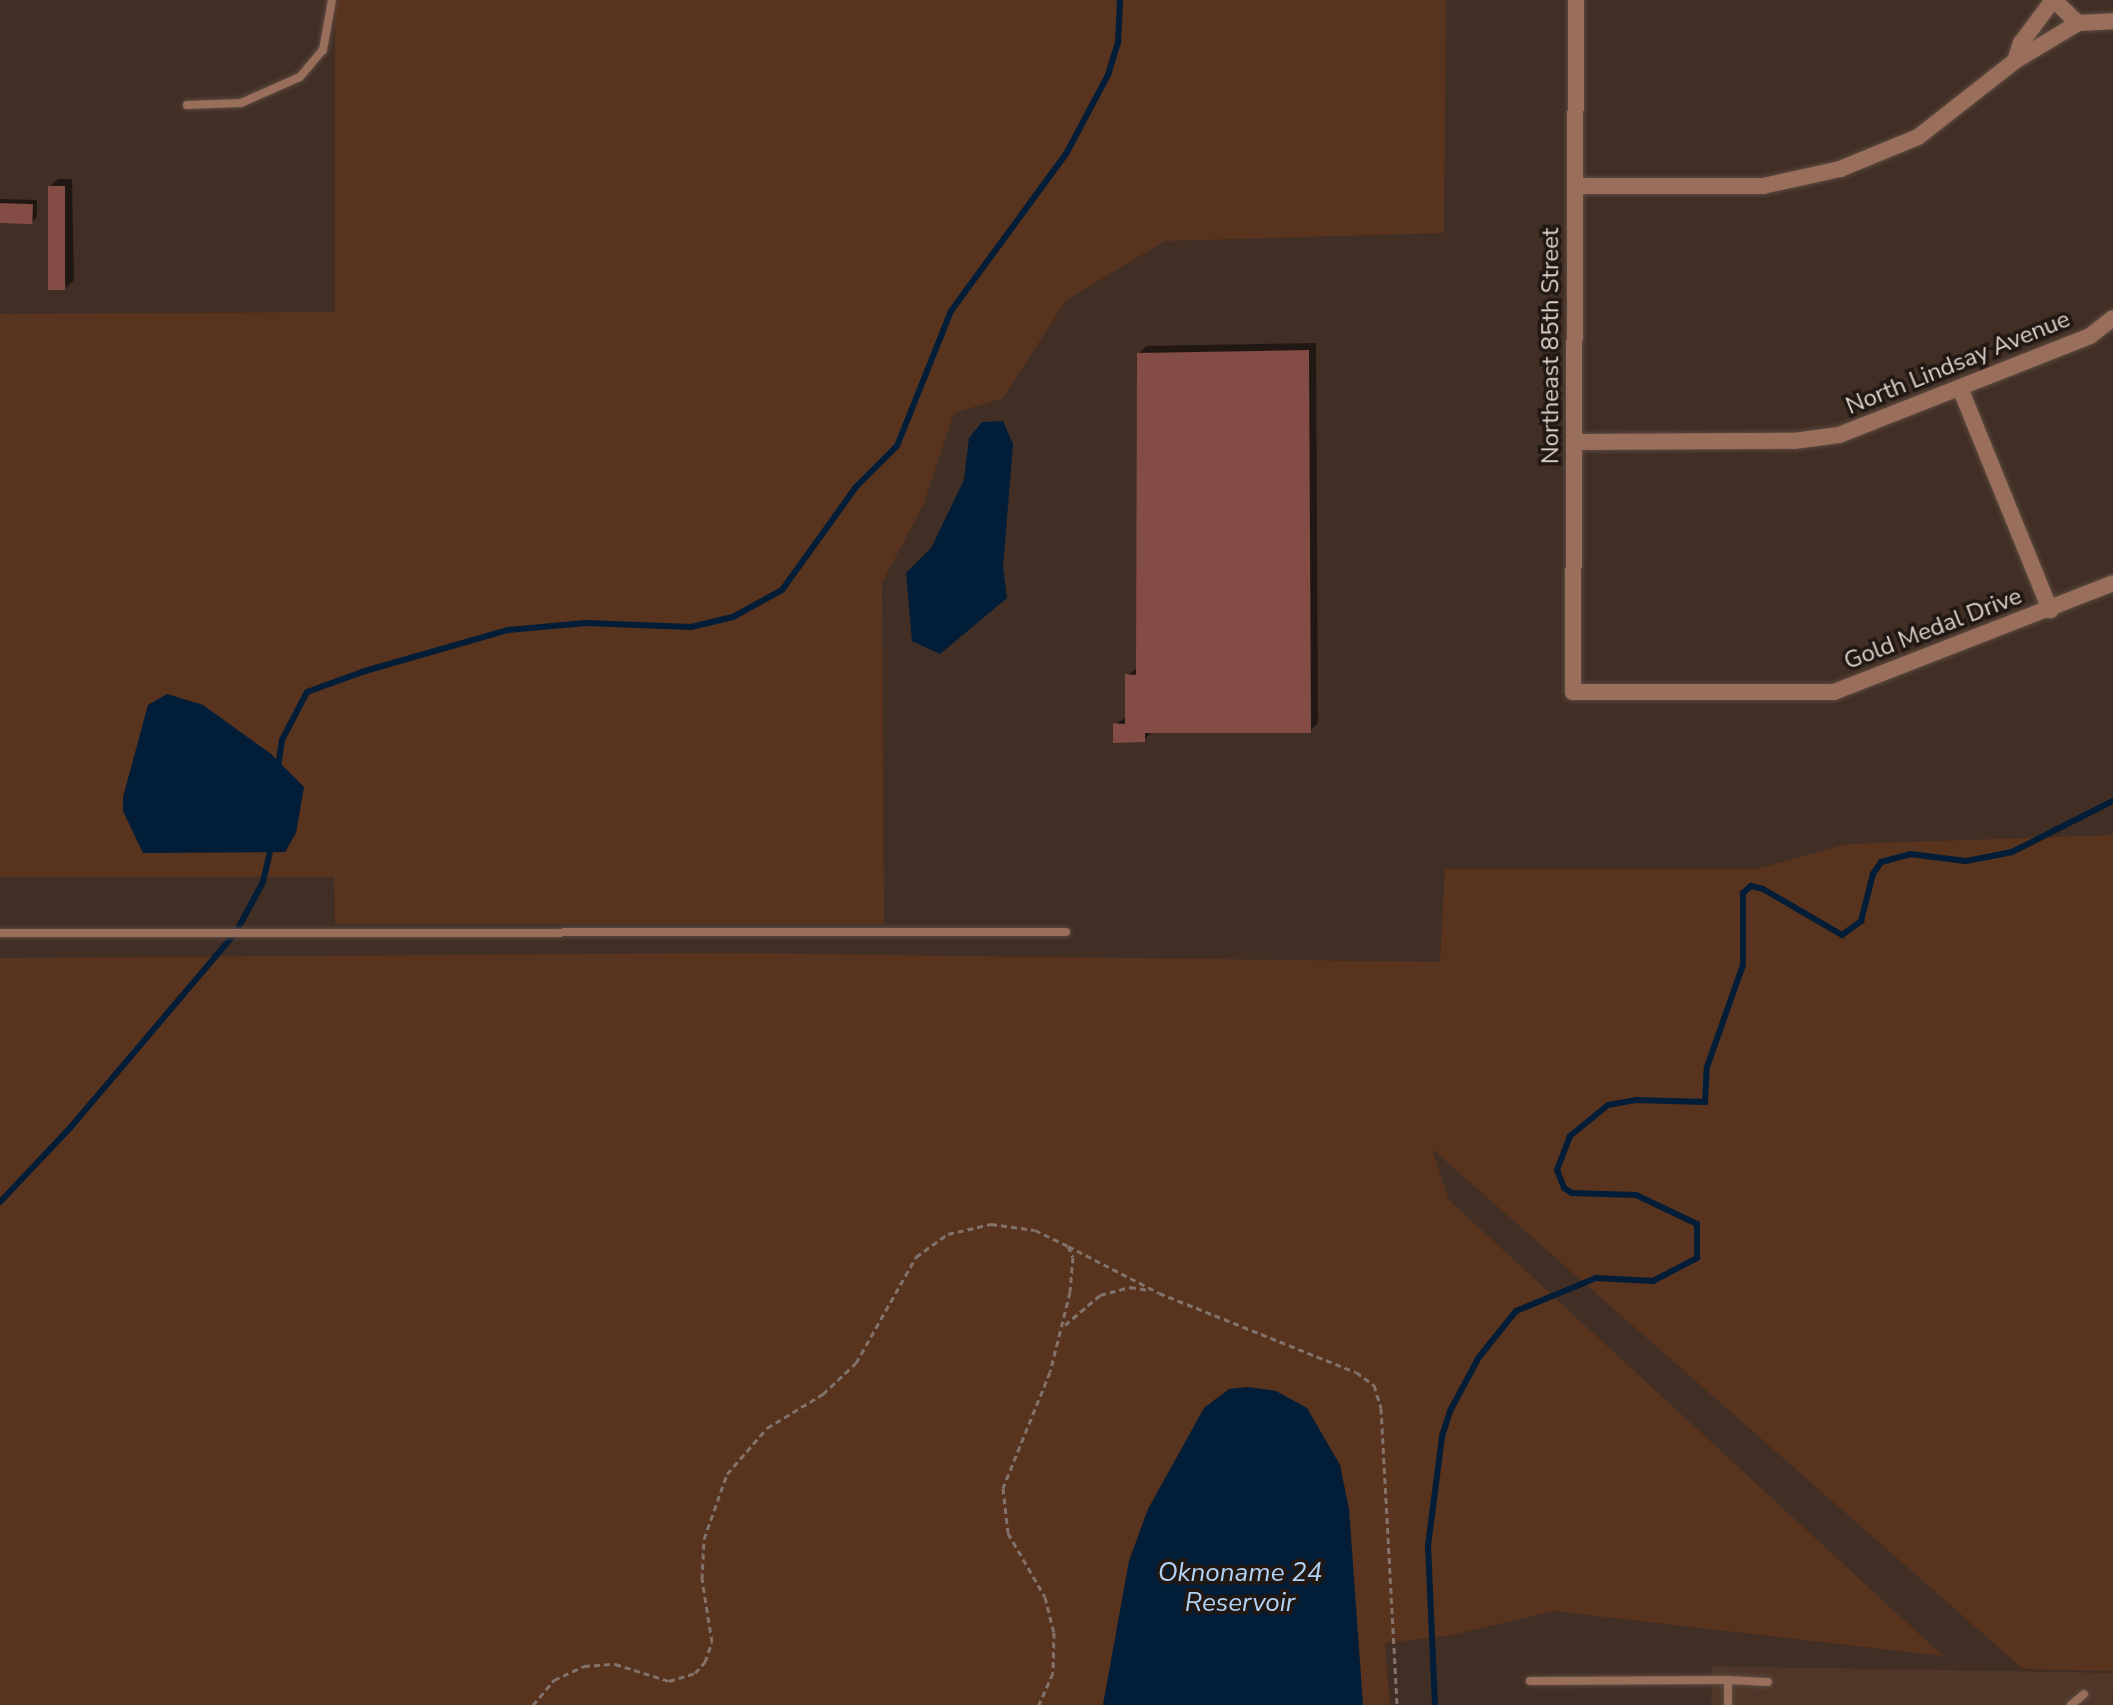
<!DOCTYPE html>
<style>
body{margin:0}
#map{position:relative;width:2113px;height:1705px;overflow:hidden;background:#412e24;font-family:"Nunito Sans",sans-serif}
div>[style]{position:absolute}
[style*='--x']{left:calc(var(--x)*1px);top:calc(var(--y)*1px);width:calc(var(--w)*1px);rotate:calc(var(--a)*1deg)}
.built>*{inset:0;background:#4f3629;transform-origin:0 0}
.green>*{inset:0;background:#58331e}
.water>*{inset:0;background:#021d37}
.shadow>*{inset:0;background:#0007}
.stream>*{height:6px;margin:-3px;padding:0 3px;transform-origin:3px;border-radius:3px;background:#021d37}
.building>*{inset:0;background:#834c45;transform-origin:0 0}
.path>*{height:3px;margin-top:-1.5px;transform-origin:0;background:repeating-linear-gradient(90deg,#82726a 0 6px,transparent 0 10px)}
.roads{filter:drop-shadow(0 0 2px #5d4b42) drop-shadow(0 0 2px #5d4b42)}
.lane>*{height:8px;margin:-4px;padding:0 4px;transform-origin:4px;border-radius:4px;background:#996f5b}
.street>*{height:16px;margin:-8px;padding:0 8px;transform-origin:8px;border-radius:8px;background:#996f5b}
span{translate:-50% -50%;white-space:nowrap;text-align:center;line-height:1.15;-webkit-text-stroke:7px #211814;paint-order:stroke}
.street-label{font-size:24px;color:#ddd0ca}
.water-label{font-size:26px;color:#b0d2f7;font-style:italic}
</style>
<div id="map">
<div class="built">
<div style="left:1712px;top:1666px;width:401px;height:39px;rotate:1deg"></div>
</div>
<div class="green">
<div style="clip-path:polygon(335px 0,1446px 0,1444px 233px,1165px 241px,1066px 300px,1003px 398px,954px 413px,924px 503px,882px 583px,884px 924px,335px 924px,334px 877px,0 877px,0 314px,335px 312px)"></div>
<div style="clip-path:polygon(2113px 835px,2113px 1671px,2023px 1669px,1432px 1149px,1449px 1200px,1943px 1656px,1554px 1611px,1448px 1636px,1385px 1643px,1390px 1705px,0 1705px,0 958px,733px 953px,1440px 962px,1445px 869px,1757px 869px,1847px 844px)"></div>
</div>
<div class="water">
<div style="clip-path:polygon(1003px 421px,1013px 444px,1003px 567px,1007px 598px,940px 654px,912px 641px,906px 573px,931px 548px,964px 480px,969px 438px,982px 422px)"></div>
<div style="clip-path:polygon(167px 694px,203px 705px,271px 754px,304px 787px,296px 833px,285px 852px,143px 853px,123px 811px,123px 797px,148px 705px)"></div>
<div style="clip-path:polygon(1248px 1387px,1276px 1391px,1307px 1408px,1340px 1465px,1349px 1509px,1363px 1705px,1103px 1705px,1129px 1561px,1148px 1509px,1204px 1408px,1229px 1389px)"></div>
</div>
<div class="shadow">
<div style="clip-path:polygon(58px 179px,72px 179px,74px 280px,66px 288px,50px 186px)"></div>
<div style="clip-path:polygon(0 199px,37px 200px,37px 217px,32px 222px,0 221px)"></div>
<div style="clip-path:polygon(1316px 343px,1318px 723px,1310px 731px,1152px 732px,1144px 740px,1115px 724px,1127px 717px,1127px 675px,1138px 668px,1139px 354px,1146px 346px)"></div>
</div>
<div class="stream">
<div style="--x:278;--y:768;--w:28;--a:-82"></div>
<div style="--x:282;--y:740;--w:54;--a:-62.5"></div>
<div style="--x:307;--y:692;--w:62;--a:-19.9"></div>
<div style="--x:365;--y:671;--w:149;--a:-16"></div>
<div style="--x:508;--y:630;--w:78;--a:-5.1"></div>
<div style="--x:586;--y:623;--w:105;--a:2.2"></div>
<div style="--x:691;--y:627;--w:43;--a:-13.4"></div>
<div style="--x:733;--y:617;--w:56;--a:-28.9"></div>
<div style="--x:782;--y:590;--w:127;--a:-54.3"></div>
<div style="--x:856;--y:487;--w:58;--a:-45"></div>
<div style="--x:897;--y:446;--w:145;--a:-68.2"></div>
<div style="--x:951;--y:311;--w:195;--a:-53.8"></div>
<div style="--x:1066;--y:154;--w:89;--a:-62"></div>
<div style="--x:1108;--y:75;--w:34;--a:-73"></div>
<div style="--x:1118;--y:43;--w:43;--a:-87.3"></div>
<div style="--x:0;--y:1202;--w:102;--a:-46.6"></div>
<div style="--x:70;--y:1128;--w:257;--a:-49.7"></div>
<div style="--x:236;--y:932;--w:57;--a:-61.6"></div>
<div style="--x:263;--y:882;--w:37;--a:-77"></div>
<div style="--x:1435;--y:1705;--w:159;--a:-92.5"></div>
<div style="--x:1428;--y:1546;--w:111;--a:-82.7"></div>
<div style="--x:1442;--y:1436;--w:26;--a:-72"></div>
<div style="--x:1450;--y:1411;--w:61;--a:-61.8"></div>
<div style="--x:1479;--y:1357;--w:59;--a:-51.2"></div>
<div style="--x:1516;--y:1311;--w:87;--a:-22.4"></div>
<div style="--x:1596;--y:1278;--w:57;--a:3"></div>
<div style="--x:1653;--y:1281;--w:50;--a:-27.6"></div>
<div style="--x:1697;--y:1258;--w:34;--a:-90"></div>
<div style="--x:1697;--y:1224;--w:68;--a:-154.6"></div>
<div style="--x:1636;--y:1195;--w:64;--a:-178.2"></div>
<div style="--x:1572;--y:1193;--w:9;--a:-148"></div>
<div style="--x:1564;--y:1188;--w:19;--a:-111"></div>
<div style="--x:1557;--y:1170;--w:36;--a:-69"></div>
<div style="--x:1570;--y:1136;--w:49;--a:-39.2"></div>
<div style="--x:1608;--y:1105;--w:28;--a:-10"></div>
<div style="--x:1636;--y:1100;--w:69;--a:1.7"></div>
<div style="--x:1705;--y:1102;--w:35;--a:-87"></div>
<div style="--x:1707;--y:1067;--w:108;--a:-70.6"></div>
<div style="--x:1743;--y:965;--w:72;--a:-90"></div>
<div style="--x:1743;--y:893;--w:11;--a:-41"></div>
<div style="--x:1751;--y:886;--w:12;--a:14"></div>
<div style="--x:1763;--y:889;--w:91;--a:30.2"></div>
<div style="--x:1842;--y:935;--w:24;--a:-36"></div>
<div style="--x:1861;--y:921;--w:49;--a:-75.7"></div>
<div style="--x:1873;--y:874;--w:14;--a:-56"></div>
<div style="--x:1881;--y:862;--w:30;--a:-15"></div>
<div style="--x:1910;--y:854;--w:56;--a:7.1"></div>
<div style="--x:1966;--y:861;--w:47;--a:-11.1"></div>
<div style="--x:2012;--y:852;--w:113;--a:-26.8"></div>
</div>
<div class="building">
<div style="left:48px;top:186px;width:17px;height:104px"></div>
<div style="left:0;top:203px;width:33px;height:20px;rotate:2deg"></div>
<div style="clip-path:polygon(1309px 350px,1311px 733px,1145px 733px,1145px 742px,1113px 743px,1113px 723px,1125px 724px,1125px 674px,1136px 675px,1137px 353px)"></div>
</div>
<div class="path">
<div style="--x:1068;--y:1246;--w:102;--a:27.3"></div>
<div style="--x:1159;--y:1293;--w:212;--a:21.9"></div>
<div style="--x:1356;--y:1372;--w:22;--a:36"></div>
<div style="--x:1374;--y:1385;--w:24;--a:73"></div>
<div style="--x:1381;--y:1408;--w:297;--a:86.9"></div>
<div style="--x:1065;--y:1325;--w:46;--a:-40.6"></div>
<div style="--x:1100;--y:1295;--w:31;--a:-15"></div>
<div style="--x:1130;--y:1287;--w:19;--a:9"></div>
<div style="--x:533;--y:1705;--w:33;--a:-50"></div>
<div style="--x:554;--y:1680;--w:33;--a:-25"></div>
<div style="--x:584;--y:1666;--w:31;--a:-4"></div>
<div style="--x:615;--y:1664;--w:57;--a:17.5"></div>
<div style="--x:669;--y:1681;--w:27;--a:-17"></div>
<div style="--x:695;--y:1673;--w:15;--a:-48"></div>
<div style="--x:705;--y:1662;--w:21;--a:-71"></div>
<div style="--x:712;--y:1642;--w:64;--a:-99"></div>
<div style="--x:702;--y:1579;--w:40;--a:-87.1"></div>
<div style="--x:704;--y:1539;--w:69;--a:-70.5"></div>
<div style="--x:727;--y:1474;--w:61;--a:-49"></div>
<div style="--x:767;--y:1428;--w:66;--a:-31.3"></div>
<div style="--x:823;--y:1394;--w:45;--a:-43.2"></div>
<div style="--x:856;--y:1363;--w:122;--a:-60.5"></div>
<div style="--x:916;--y:1257;--w:39;--a:-36"></div>
<div style="--x:948;--y:1234;--w:44;--a:-13.1"></div>
<div style="--x:991;--y:1224;--w:44;--a:7.8"></div>
<div style="--x:1035;--y:1230;--w:37;--a:26"></div>
<div style="--x:1068;--y:1246;--w:12;--a:66"></div>
<div style="--x:1073;--y:1257;--w:35;--a:95"></div>
<div style="--x:1070;--y:1292;--w:82;--a:104"></div>
<div style="--x:1050;--y:1372;--w:125;--a:112.1"></div>
<div style="--x:1003;--y:1488;--w:45;--a:83.7"></div>
<div style="--x:1008;--y:1533;--w:74;--a:60"></div>
<div style="--x:1045;--y:1597;--w:36;--a:76"></div>
<div style="--x:1054;--y:1632;--w:41;--a:91.4"></div>
<div style="--x:1053;--y:1673;--w:35;--a:114"></div>
</div>
<div class="roads">
<div class="lane">
<div style="--x:187;--y:105;--w:54;--a:-2.1"></div>
<div style="--x:241;--y:103;--w:64;--a:-23.8"></div>
<div style="--x:300;--y:77;--w:35;--a:-50"></div>
<div style="--x:323;--y:50;--w:51;--a:-79.8"></div>
<div style="--x:0;--y:933;--w:1066;--a:-0.05"></div>
<div style="--x:1530;--y:1681;--w:198;--a:-0.3"></div>
<div style="--x:1728;--y:1705;--w:25;--a:-90"></div>
<div style="--x:1728;--y:1680;--w:40;--a:2.9"></div>
<div style="--x:2071;--y:1705;--w:17;--a:-40"></div>
</div>
<div class="street">
<div style="--x:1576;--y:0;--w:692;--a:90.25"></div>
<div style="--x:1573;--y:692;--w:261;--a:0"></div>
<div style="--x:1834;--y:692;--w:300;--a:-21.3"></div>
<div style="--x:2054;--y:0;--w:33;--a:44"></div>
<div style="--x:2078;--y:23;--w:35;--a:-3"></div>
<div style="--x:2015;--y:61;--w:19;--a:-72"></div>
<div style="--x:2021;--y:43;--w:54;--a:-53.3"></div>
<div style="--x:1575;--y:186;--w:188;--a:0"></div>
<div style="--x:1763;--y:186;--w:79;--a:-12.4"></div>
<div style="--x:1840;--y:169;--w:84;--a:-22.3"></div>
<div style="--x:1918;--y:137;--w:123;--a:-38.1"></div>
<div style="--x:2015;--y:61;--w:74;--a:-31.1"></div>
<div style="--x:1960;--y:388;--w:240;--a:67.9"></div>
<div style="--x:1575;--y:442;--w:219;--a:-0.3"></div>
<div style="--x:1794;--y:441;--w:45;--a:-7.6"></div>
<div style="--x:1839;--y:435;--w:270;--a:-21.5"></div>
<div style="--x:2090;--y:336;--w:29;--a:-38"></div>
</div>
</div>
<div class="street-label">
<span style="left:1551px;top:346px;rotate:-90deg">Northeast 85th Street</span>
<span style="left:1958px;top:363px;rotate:-22deg">North Lindsay Avenue</span>
<span style="left:1933px;top:629px;rotate:-21deg">Gold Medal Drive</span>
</div>
<div class="water-label">
<span style="left:1240px;top:1588px">Oknoname 24<br>Reservoir</span>
</div>
</div>
